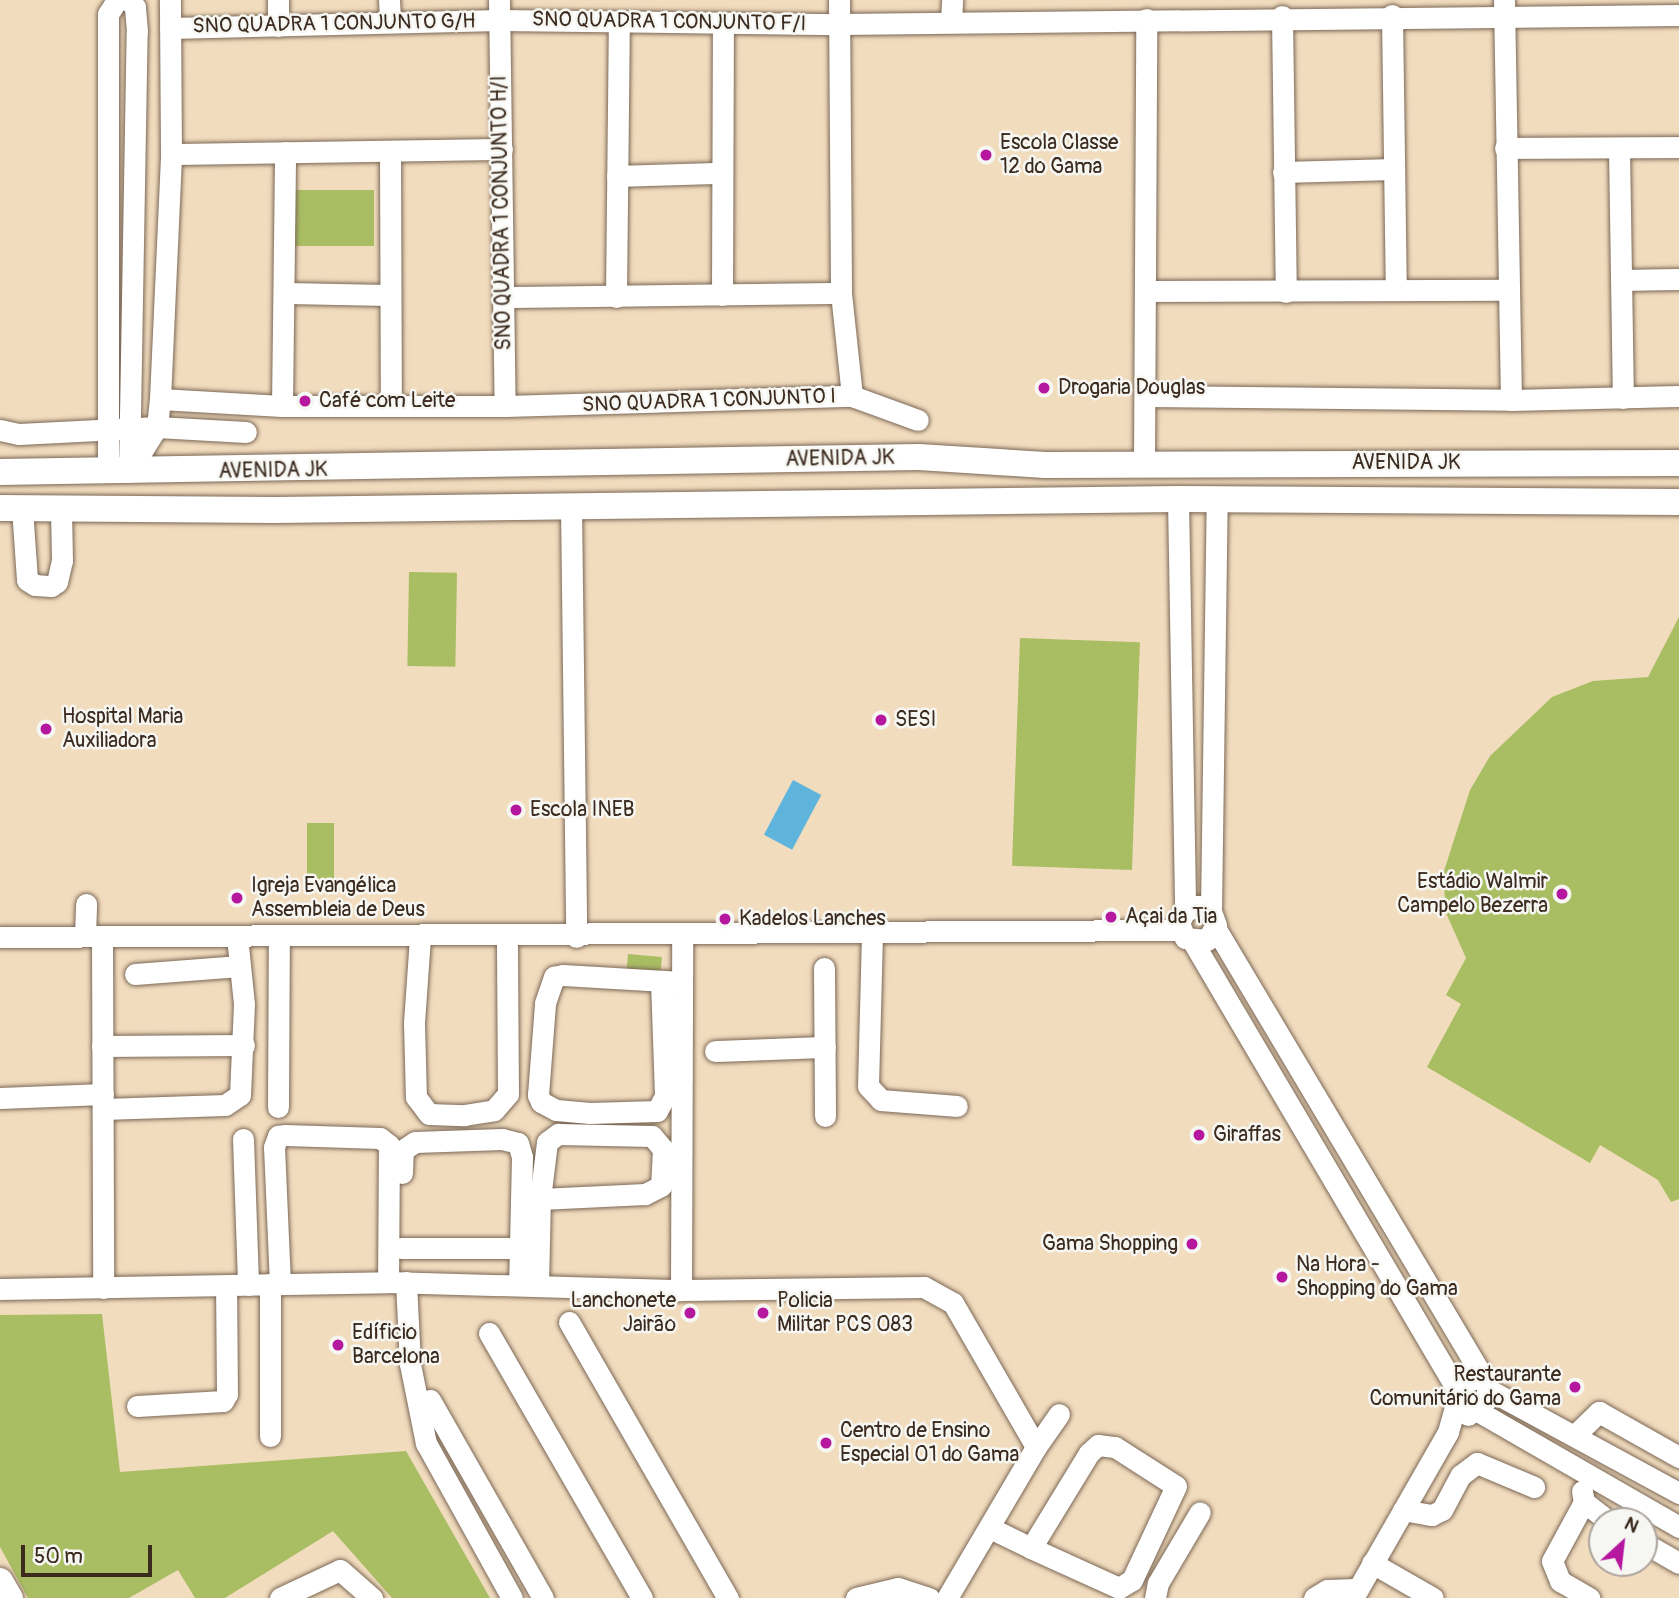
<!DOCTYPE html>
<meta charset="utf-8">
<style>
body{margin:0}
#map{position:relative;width:1679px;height:1598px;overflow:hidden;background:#f2dcbe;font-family:Pangolin,sans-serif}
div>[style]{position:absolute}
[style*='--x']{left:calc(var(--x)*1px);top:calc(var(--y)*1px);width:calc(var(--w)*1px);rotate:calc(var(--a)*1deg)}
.green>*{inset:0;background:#a9be63;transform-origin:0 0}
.water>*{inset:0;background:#5fb4db;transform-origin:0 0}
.roads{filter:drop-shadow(0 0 2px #7b6856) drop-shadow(0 0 2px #7b6856)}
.minor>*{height:21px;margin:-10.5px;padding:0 10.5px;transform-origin:10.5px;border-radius:10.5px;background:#fff}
.major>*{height:26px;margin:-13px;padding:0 13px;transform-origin:13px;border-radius:13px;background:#fff}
.dots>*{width:19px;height:19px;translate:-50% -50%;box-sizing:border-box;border:4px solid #f6f6f2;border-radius:50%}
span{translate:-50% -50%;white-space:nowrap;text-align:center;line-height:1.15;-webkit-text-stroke:5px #f6f6f2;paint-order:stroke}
.street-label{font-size:21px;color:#3b2a1e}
.poi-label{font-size:21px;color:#3b2a1e}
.left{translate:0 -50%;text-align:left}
.right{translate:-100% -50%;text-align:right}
.north{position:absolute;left:1588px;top:1507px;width:70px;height:70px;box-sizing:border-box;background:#f6f6f2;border:2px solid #aba49d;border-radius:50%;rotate:27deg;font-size:19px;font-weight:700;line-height:28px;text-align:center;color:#3b2a1e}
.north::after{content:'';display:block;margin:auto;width:24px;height:32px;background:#b5179e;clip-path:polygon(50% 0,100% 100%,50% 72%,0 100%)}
.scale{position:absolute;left:21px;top:1545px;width:131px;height:32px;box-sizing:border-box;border:4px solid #3b2a1e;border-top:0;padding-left:9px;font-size:21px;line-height:24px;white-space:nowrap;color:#3b2a1e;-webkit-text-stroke:5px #f6f6f2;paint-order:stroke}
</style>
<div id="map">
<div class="green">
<div style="left:374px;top:190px;width:56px;height:83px;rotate:90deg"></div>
<div style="left:409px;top:572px;width:48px;height:94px;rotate:1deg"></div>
<div style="clip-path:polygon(1679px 617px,1679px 1199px,1671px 1202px,1658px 1180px,1600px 1145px,1590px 1163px,1427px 1067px,1461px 1004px,1446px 995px,1466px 958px,1446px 913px,1443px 874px,1470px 790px,1490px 756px,1552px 697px,1593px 681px,1648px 677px)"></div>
<div style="left:1020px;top:638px;width:120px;height:228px;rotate:2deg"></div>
<div style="left:307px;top:823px;width:27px;height:56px"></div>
<div style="left:628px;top:954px;width:34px;height:16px;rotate:5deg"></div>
<div style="clip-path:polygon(102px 1314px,120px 1472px,406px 1451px,490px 1598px,392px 1598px,333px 1531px,225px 1598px,195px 1598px,178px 1570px,129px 1598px,28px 1598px,0 1547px,0 1315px)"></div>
</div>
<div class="water">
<div style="left:793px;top:780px;width:32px;height:62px;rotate:28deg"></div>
</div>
<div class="roads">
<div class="minor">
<div style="--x:389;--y:0;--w:22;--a:87"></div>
<div style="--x:499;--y:0;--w:406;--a:89.2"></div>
<div style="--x:839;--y:0;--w:293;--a:89.6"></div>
<div style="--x:841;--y:293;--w:104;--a:83.9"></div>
<div style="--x:1504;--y:0;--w:400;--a:89"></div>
<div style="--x:1392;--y:15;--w:274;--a:89.2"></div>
<div style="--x:1282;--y:16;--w:276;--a:89.2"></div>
<div style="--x:951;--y:22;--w:22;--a:-87"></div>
<div style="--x:278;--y:26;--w:26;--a:-90"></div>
<div style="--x:170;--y:28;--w:329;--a:-1.4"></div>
<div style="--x:499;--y:20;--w:340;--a:0.7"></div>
<div style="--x:839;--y:24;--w:840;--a:-0.61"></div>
<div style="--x:1505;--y:148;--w:174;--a:-0.3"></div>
<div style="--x:1619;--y:148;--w:250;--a:89.1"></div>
<div style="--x:390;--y:151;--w:255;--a:89.8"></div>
<div style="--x:171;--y:154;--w:331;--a:-0.9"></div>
<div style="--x:1283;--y:172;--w:110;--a:-1.6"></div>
<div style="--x:617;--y:176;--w:104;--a:-1.7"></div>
<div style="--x:1621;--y:280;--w:58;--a:-1"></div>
<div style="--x:1147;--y:291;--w:361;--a:-0.2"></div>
<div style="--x:285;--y:293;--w:105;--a:1.1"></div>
<div style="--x:722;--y:295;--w:272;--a:-89.8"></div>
<div style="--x:503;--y:297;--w:338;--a:-0.7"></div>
<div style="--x:616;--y:297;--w:275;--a:-89.4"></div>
<div style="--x:1147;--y:396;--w:364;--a:0.6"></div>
<div style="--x:1511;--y:400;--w:168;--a:-1.4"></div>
<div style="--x:160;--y:399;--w:122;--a:3.3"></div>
<div style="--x:282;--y:406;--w:223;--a:0"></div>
<div style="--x:505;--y:406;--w:347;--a:-1.7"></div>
<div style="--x:852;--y:396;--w:70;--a:20"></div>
<div style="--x:282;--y:406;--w:254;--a:-89.3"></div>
<div style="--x:0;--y:430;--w:19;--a:12"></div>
<div style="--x:19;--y:434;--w:138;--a:-2.9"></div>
<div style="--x:157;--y:427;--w:89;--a:3.2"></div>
<div style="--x:1144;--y:463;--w:444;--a:-89.7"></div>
<div style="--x:108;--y:472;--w:458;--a:-90"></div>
<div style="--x:108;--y:14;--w:17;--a:-57"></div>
<div style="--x:129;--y:472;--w:53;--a:-58.1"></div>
<div style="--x:157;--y:427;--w:28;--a:-84"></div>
<div style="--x:160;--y:399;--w:245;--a:-87.4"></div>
<div style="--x:171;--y:154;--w:154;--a:-90.4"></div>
<div style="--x:129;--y:472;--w:441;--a:-89"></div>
<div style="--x:137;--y:31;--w:24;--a:-95"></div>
<div style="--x:135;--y:7;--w:9;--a:-131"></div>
<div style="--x:1178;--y:499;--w:412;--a:89"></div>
<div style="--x:571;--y:505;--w:432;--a:89.3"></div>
<div style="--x:22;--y:508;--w:72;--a:86"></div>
<div style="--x:27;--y:580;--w:9;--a:32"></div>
<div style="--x:35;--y:585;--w:16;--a:4"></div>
<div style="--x:51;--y:586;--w:7;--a:-34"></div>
<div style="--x:57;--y:582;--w:22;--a:-77"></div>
<div style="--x:62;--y:561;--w:52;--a:-91.1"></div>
<div style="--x:1211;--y:911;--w:14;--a:-159"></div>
<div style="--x:1198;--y:906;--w:14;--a:159"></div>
<div style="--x:1185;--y:911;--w:13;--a:117"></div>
<div style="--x:1179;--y:923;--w:16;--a:68"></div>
<div style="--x:1185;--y:938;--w:22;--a:5"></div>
<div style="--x:1207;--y:940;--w:17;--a:-59"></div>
<div style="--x:1216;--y:925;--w:15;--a:-110"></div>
<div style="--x:1211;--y:911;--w:410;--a:-89.2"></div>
<div style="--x:1216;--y:929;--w:530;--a:59.22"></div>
<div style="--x:1487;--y:1384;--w:15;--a:90"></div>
<div style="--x:1487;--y:1399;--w:16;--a:142"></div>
<div style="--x:1474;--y:1409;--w:22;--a:-133"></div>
<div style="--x:1459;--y:1393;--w:14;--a:-60"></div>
<div style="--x:1466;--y:1381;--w:14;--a:-12"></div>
<div style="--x:872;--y:934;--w:152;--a:91.5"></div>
<div style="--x:868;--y:1086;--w:19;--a:47"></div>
<div style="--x:881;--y:1100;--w:76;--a:4.5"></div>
<div style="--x:85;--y:936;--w:32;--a:-88"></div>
<div style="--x:102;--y:936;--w:352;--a:89.8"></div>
<div style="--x:0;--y:937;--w:1180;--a:-0.34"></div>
<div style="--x:420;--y:937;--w:86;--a:94"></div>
<div style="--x:414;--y:1023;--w:74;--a:88.5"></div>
<div style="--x:416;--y:1097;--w:21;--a:53"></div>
<div style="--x:429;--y:1114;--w:35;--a:2"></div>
<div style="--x:464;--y:1115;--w:30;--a:-9"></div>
<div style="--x:494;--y:1110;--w:21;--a:-49"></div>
<div style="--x:508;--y:1094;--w:157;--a:-90.4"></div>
<div style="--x:1193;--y:942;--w:524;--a:59.47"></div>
<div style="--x:1459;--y:1393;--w:41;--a:105.8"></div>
<div style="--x:1448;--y:1432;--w:191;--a:119.8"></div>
<div style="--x:824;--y:968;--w:148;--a:89.6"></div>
<div style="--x:135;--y:974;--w:105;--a:-4.4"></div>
<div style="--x:661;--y:981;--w:115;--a:88"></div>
<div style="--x:665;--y:1096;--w:17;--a:118"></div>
<div style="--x:657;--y:1111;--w:67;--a:178.3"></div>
<div style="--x:590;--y:1113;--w:34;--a:-175"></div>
<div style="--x:556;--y:1110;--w:17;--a:-152"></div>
<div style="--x:541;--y:1102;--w:8;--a:-113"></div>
<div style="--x:538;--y:1095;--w:92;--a:-85.6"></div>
<div style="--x:545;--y:1003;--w:28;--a:-71"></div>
<div style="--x:554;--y:977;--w:9;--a:-13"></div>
<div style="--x:563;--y:975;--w:119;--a:3.4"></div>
<div style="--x:102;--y:1046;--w:142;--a:-0.4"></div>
<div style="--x:715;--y:1051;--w:110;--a:-2.1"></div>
<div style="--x:0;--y:1098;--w:103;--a:-2.2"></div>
<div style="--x:278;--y:1107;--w:171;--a:-89.7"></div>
<div style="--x:103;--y:1109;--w:122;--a:-1.9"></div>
<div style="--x:225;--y:1105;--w:18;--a:-34"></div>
<div style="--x:240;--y:1095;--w:91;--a:-87.5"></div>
<div style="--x:244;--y:1004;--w:68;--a:-95.9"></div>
<div style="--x:558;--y:1134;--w:94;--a:1.2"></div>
<div style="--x:652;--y:1136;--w:17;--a:50"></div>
<div style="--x:663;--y:1149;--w:37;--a:93"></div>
<div style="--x:661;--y:1186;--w:18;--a:153"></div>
<div style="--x:645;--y:1194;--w:105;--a:177.3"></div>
<div style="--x:540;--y:1199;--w:57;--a:-83"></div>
<div style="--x:547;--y:1142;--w:14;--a:-36"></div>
<div style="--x:243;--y:1139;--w:146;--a:88"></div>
<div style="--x:402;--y:1173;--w:23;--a:-88"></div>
<div style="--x:403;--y:1150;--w:14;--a:-34"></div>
<div style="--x:415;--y:1142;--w:87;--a:-2"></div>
<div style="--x:502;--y:1139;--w:16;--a:14"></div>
<div style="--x:518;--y:1143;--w:15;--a:74"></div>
<div style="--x:522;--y:1157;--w:128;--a:91.3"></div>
<div style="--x:401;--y:1248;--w:119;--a:0"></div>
<div style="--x:406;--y:1282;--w:82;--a:87.2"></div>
<div style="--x:410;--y:1364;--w:81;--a:78.6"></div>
<div style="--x:426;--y:1443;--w:177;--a:61"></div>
<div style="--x:270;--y:1284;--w:152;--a:90"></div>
<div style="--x:280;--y:1284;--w:137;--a:-92.5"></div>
<div style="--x:274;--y:1147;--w:12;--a:-70"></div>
<div style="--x:278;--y:1136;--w:7;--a:-8"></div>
<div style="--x:285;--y:1135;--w:95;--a:1.8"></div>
<div style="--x:380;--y:1138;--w:11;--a:38"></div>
<div style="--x:389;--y:1145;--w:137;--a:90.4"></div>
<div style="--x:538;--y:1285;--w:86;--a:-88.7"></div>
<div style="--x:0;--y:1289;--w:388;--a:-1"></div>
<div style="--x:388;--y:1282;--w:293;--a:1.6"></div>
<div style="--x:681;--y:1290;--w:243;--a:-0.7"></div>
<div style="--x:924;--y:1287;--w:33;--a:29"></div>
<div style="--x:953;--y:1303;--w:166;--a:60"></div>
<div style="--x:1036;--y:1447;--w:175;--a:120.5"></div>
<div style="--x:681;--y:1290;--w:354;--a:-89.8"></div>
<div style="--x:569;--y:1322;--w:319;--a:60.1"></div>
<div style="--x:489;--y:1333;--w:306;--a:60"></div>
<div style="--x:1491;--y:1391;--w:214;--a:28.5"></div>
<div style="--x:430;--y:1400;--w:228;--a:60.3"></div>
<div style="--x:137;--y:1406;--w:86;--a:-3.3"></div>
<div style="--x:223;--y:1401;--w:8;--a:-60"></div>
<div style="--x:227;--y:1394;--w:107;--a:-90.5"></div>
<div style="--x:1468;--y:1415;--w:8;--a:-45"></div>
<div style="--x:1474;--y:1409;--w:237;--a:29.9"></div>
<div style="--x:1576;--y:1434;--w:32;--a:-44"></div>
<div style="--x:1599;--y:1412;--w:92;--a:29.4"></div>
<div style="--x:1098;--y:1445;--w:17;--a:7"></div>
<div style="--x:1115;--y:1447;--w:72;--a:32.6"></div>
<div style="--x:1176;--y:1486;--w:104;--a:115.1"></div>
<div style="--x:1132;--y:1580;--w:15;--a:148"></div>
<div style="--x:1119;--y:1588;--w:97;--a:-155.6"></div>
<div style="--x:1031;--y:1548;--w:111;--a:-58.6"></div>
<div style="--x:1089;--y:1453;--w:12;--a:-42"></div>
<div style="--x:1036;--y:1447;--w:40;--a:-55.1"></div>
<div style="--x:1582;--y:1491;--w:11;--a:80"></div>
<div style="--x:1584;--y:1502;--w:31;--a:38"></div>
<div style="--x:1584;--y:1502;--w:67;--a:118.5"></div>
<div style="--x:1552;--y:1561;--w:22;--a:68"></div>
<div style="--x:1560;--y:1581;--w:34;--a:30"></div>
<div style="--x:1403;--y:1510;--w:29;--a:10"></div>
<div style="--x:1432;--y:1515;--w:11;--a:-27"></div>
<div style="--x:1442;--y:1510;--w:40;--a:-62"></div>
<div style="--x:1461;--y:1475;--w:20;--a:-37"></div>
<div style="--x:1477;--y:1463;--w:62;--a:22.8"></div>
<div style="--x:990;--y:1528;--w:46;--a:26"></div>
<div style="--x:1644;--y:1543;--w:40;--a:29.7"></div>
<div style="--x:1372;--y:1563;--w:70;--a:29.8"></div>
<div style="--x:280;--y:1598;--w:66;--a:-25"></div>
<div style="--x:340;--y:1570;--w:43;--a:41.2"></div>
<div style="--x:856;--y:1598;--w:43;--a:-13.4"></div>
<div style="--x:898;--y:1588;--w:33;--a:18"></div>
<div style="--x:1155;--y:1598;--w:15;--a:-79"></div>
<div style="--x:1158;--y:1583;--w:82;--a:-59.4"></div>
<div style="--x:1314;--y:1598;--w:15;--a:-32"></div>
<div style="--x:1327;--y:1590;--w:31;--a:-2"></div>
</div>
<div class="major">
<div style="--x:0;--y:472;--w:919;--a:-0.94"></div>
<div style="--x:919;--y:457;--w:126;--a:3.6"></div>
<div style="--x:1045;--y:465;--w:634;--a:-0.18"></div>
<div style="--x:0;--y:508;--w:275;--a:0.4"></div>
<div style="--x:275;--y:510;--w:903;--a:-0.7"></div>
<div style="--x:1178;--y:499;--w:501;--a:0.34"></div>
<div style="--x:0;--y:1581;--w:20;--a:60"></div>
</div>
</div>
<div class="dots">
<div style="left:986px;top:155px;background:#b5179e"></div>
<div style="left:1044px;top:388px;background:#b5179e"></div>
<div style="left:305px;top:401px;background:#b5179e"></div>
<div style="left:881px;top:720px;background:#b5179e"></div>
<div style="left:46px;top:729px;background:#b5179e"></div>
<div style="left:516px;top:810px;background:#b5179e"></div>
<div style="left:1562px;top:894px;background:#b5179e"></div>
<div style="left:237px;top:898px;background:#b5179e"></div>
<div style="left:1111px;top:917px;background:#b5179e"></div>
<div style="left:725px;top:919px;background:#b5179e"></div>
<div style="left:1199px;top:1135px;background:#b5179e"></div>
<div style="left:1192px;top:1244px;background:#b5179e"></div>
<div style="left:1282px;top:1277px;background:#b5179e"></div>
<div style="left:690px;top:1313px;background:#b5179e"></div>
<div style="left:763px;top:1313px;background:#b5179e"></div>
<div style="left:338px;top:1345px;background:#b5179e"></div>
<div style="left:1575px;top:1387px;background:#b5179e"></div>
<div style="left:826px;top:1443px;background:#b5179e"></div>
</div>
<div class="street-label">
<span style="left:669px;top:22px;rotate:1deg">SNO QUADRA 1 CONJUNTO F/I</span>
<span style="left:334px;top:24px;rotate:-1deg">SNO QUADRA 1 CONJUNTO G/H</span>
<span style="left:502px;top:213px;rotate:-91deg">SNO QUADRA 1 CONJUNTO H/I</span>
<span style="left:709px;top:401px;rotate:-2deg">SNO QUADRA 1 CONJUNTO I</span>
<span style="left:840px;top:459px;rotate:-1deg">AVENIDA JK</span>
<span style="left:1406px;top:463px">AVENIDA JK</span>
<span style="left:273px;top:471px;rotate:-1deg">AVENIDA JK</span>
</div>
<div class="poi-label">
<span class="left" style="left:1000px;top:155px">Escola Classe<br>12 do Gama</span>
<span class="left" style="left:1058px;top:388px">Drogaria Douglas</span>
<span class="left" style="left:319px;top:401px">Café com Leite</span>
<span class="left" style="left:62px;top:729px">Hospital Maria<br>Auxiliadora</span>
<span class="left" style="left:895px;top:720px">SESI</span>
<span class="left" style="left:530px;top:810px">Escola INEB</span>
<span class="right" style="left:1548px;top:894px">Estádio Walmir<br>Campelo Bezerra</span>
<span class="left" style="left:251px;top:898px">Igreja Evangélica<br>Assembleia de Deus</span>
<span class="left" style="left:1125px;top:917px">Açai da Tia</span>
<span class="left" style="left:739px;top:919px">Kadelos Lanches</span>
<span class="left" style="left:1213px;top:1135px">Giraffas</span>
<span class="right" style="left:1178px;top:1244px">Gama Shopping</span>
<span class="left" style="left:1296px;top:1277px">Na Hora -<br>Shopping do Gama</span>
<span class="right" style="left:676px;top:1313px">Lanchonete<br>Jairão</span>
<span class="left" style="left:777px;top:1313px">Policia<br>Militar PCS 083</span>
<span class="left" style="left:352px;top:1345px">Edíficio<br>Barcelona</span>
<span class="right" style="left:1561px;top:1387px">Restaurante<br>Comunitário do Gama</span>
<span class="left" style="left:840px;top:1443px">Centro de Ensino<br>Especial 01 do Gama</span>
</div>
<div class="north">N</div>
<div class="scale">50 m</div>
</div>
